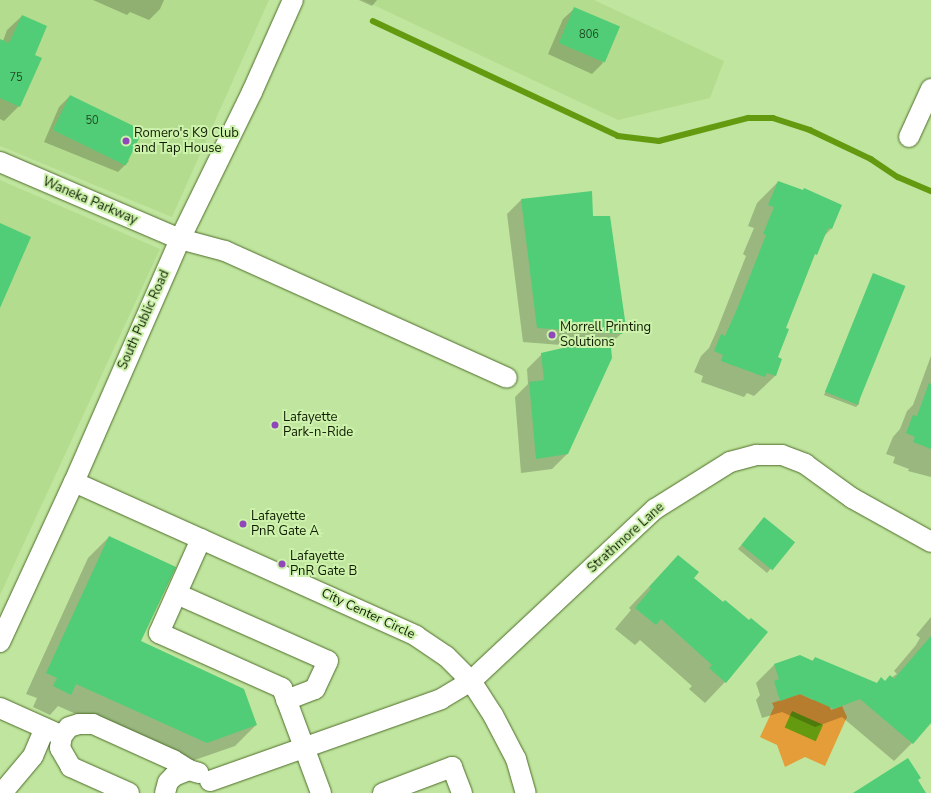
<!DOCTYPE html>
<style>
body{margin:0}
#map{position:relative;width:931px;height:793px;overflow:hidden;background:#c0e59e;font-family:"Nunito Sans",sans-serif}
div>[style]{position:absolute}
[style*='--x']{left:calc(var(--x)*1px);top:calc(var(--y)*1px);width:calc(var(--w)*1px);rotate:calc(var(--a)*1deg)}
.built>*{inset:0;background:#b4dc8e}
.green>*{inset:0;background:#e59d3a}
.water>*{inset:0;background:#639a0f;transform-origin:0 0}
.shadow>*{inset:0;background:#0003}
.stream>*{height:5.5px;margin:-2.75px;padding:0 2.75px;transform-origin:2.75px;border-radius:2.75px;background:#639a0f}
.building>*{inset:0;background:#51cd77;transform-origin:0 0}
.roads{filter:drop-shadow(0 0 1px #4e6d2a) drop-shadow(0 0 1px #4e6d2a)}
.minor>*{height:20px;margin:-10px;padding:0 10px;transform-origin:10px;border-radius:10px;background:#fff}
.dots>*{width:11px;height:11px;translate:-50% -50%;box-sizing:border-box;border:2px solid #cdf2ab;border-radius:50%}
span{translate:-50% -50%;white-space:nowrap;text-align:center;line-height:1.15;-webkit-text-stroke:4px #cdf2ab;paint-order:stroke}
.number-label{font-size:11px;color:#20481f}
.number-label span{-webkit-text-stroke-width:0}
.poi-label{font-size:13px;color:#0f1c02}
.left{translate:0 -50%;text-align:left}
.street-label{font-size:13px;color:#0f1c02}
</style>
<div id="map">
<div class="built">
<div style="clip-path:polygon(0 0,269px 0,172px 217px,0 146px)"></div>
<div style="clip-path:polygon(363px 0,594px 0,724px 61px,710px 98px,618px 120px)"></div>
<div style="clip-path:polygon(0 180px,160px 249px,0 595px)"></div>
</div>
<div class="green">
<div style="clip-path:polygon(818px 689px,824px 692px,831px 710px,842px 706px,847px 717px,825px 766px,805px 757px,785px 767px,777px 745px,760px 737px,774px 707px,772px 703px,800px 694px,813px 700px)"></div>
</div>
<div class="water">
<div style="left:792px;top:711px;width:34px;height:18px;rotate:24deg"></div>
</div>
<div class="shadow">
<div style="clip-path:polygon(93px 0,164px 0,160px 9px,149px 20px,130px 12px,127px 15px)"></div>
<div style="clip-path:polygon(359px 0,377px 0,372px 6px)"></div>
<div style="clip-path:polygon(575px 8px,603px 63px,592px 74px,548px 54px,563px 19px)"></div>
<div style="clip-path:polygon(22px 16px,34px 55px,19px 106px,4px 121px,0 119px,0 40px,3px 41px,7px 30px)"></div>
<div style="clip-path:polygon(70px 96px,129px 161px,118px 172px,44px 142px,59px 107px)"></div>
<div style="clip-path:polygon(778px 182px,831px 229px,823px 237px,813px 258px,785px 328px,776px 357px,781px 359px,775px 376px,754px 396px,747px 393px,744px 397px,701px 382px,703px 376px,694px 372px,701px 356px,709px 348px,717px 330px,746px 256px,743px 254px,754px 228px,748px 226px,757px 203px)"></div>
<div style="clip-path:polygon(521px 200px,593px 217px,622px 333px,609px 345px,567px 454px,552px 469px,521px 473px,515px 397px,528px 384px,527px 369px,542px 354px,574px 346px,523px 342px,507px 214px)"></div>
<div style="clip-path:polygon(873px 274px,859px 404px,856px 407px,824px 395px)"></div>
<div style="clip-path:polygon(931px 356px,931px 477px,908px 471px,909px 469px,893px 463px,895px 457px,886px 454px,893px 437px,900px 429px,907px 411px,913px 405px)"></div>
<div style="clip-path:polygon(761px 522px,793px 542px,767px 573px,738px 549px)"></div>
<div style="clip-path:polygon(109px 537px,140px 642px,256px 725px,235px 746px,186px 763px,58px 706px,50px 715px,33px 707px,37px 698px,26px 694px,88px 558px)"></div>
<div style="clip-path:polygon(678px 556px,693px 578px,748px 622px,725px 682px,705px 703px,689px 689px,692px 686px,640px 640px,635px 645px,615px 629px,631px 610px,629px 608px)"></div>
<div style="clip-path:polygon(931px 617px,931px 714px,912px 743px,894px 761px,842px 717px,815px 727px,782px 712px,762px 718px,756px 700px,760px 695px,756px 683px,774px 665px,800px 656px,812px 661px,815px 658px,876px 684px,881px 679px,885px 682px,897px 674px,894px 671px,916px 645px,920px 638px,916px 635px)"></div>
</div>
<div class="stream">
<div style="--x:373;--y:21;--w:271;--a:25.1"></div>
<div style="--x:618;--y:136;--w:41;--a:7"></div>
<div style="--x:659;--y:141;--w:92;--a:-14.5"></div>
<div style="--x:748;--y:118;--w:25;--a:0"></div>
<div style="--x:773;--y:118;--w:39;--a:18"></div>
<div style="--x:810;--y:130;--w:68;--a:25.4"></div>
<div style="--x:871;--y:159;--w:32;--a:34"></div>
<div style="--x:898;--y:177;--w:36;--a:23"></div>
</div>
<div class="building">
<div style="left:574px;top:7px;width:50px;height:39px;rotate:23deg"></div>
<div style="clip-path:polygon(22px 15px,47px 26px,35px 55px,42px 58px,20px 107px,0 98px,0 39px,9px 43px)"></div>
<div style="left:70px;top:95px;width:81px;height:39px;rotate:26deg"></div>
<div style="clip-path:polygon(778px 181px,803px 190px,804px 188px,842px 205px,832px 229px,828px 228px,817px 255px,815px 254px,786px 328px,789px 329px,778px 357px,782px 359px,776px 376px,767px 373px,765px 377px,721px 361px,723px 355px,714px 351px,721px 334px,725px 336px,737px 309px,766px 235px,763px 234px,774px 207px,768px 205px)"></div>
<div style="clip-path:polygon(592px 191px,593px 216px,610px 216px,626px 327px,622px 334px,537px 328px,521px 199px)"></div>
<div style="clip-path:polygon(0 223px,31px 237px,0 308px)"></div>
<div style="left:873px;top:273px;width:35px;height:128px;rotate:22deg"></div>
<div style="clip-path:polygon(610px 337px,612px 358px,568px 454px,536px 459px,529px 382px,544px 380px,541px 353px)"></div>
<div style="clip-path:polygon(929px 383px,931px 384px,931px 449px,913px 442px,915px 437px,906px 433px,913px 415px,917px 416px)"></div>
<div style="left:764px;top:517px;width:40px;height:36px;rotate:39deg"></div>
<div style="clip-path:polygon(109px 536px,176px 567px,141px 641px,244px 689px,257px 725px,207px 743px,76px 684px,71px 695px,53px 686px,57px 678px,46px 673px)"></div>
<div style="clip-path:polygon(678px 555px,699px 572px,694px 578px,723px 602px,725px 600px,749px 620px,751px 618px,768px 632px,726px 683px,709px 668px,712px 665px,661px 619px,656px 625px,635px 608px,651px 589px,649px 587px)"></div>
<div style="clip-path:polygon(931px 636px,931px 723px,913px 744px,860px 699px,834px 709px,800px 694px,780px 701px,774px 681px,779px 679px,774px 664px,800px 655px,813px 661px,815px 657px,877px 683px,881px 677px,885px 681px,890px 675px,894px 679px)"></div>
<div style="clip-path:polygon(908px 758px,921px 778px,918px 780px,926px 793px,853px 793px)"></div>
</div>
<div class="roads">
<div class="minor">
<div style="--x:909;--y:137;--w:53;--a:-65.4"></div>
<div style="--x:0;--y:162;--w:196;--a:23.2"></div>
<div style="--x:180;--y:239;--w:47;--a:14.9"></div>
<div style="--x:225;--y:251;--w:309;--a:24.2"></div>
<div style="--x:74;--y:482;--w:375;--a:24.2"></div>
<div style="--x:416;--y:636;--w:36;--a:34"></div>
<div style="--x:446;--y:656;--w:35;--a:45"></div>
<div style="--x:471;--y:681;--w:40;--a:57.1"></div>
<div style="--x:493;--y:715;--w:50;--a:62.4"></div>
<div style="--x:516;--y:759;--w:35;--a:74"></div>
<div style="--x:201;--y:539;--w:103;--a:114.1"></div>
<div style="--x:159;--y:633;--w:135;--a:24.1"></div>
<div style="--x:282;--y:688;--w:112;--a:69.6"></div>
<div style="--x:177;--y:594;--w:165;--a:23.9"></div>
<div style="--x:328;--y:661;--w:31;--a:115"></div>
<div style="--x:315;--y:689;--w:31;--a:159"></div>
<div style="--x:0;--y:642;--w:176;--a:-65.2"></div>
<div style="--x:74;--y:482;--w:265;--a:-66.4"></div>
<div style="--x:180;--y:239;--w:164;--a:-63.9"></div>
<div style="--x:252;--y:92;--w:101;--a:-66"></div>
<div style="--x:0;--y:708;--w:61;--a:24.1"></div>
<div style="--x:210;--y:781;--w:245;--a:-19.5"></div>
<div style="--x:441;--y:699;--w:35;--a:-31"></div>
<div style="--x:471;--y:681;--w:252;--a:-43.1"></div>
<div style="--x:655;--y:509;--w:89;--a:-32.1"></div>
<div style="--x:730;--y:462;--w:28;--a:-15"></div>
<div style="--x:757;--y:455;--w:25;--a:0"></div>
<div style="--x:782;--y:455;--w:25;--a:21"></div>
<div style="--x:805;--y:464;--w:58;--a:35.9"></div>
<div style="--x:852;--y:498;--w:90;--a:29.1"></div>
<div style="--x:2;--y:793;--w:48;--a:-50"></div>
<div style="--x:33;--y:756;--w:30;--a:-67"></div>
<div style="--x:129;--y:793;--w:64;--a:-155.9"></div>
<div style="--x:71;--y:767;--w:22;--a:-120"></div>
<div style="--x:60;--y:748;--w:12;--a:-81"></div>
<div style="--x:62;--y:736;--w:11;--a:-52"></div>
<div style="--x:69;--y:727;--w:10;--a:-17"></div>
<div style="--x:79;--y:724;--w:14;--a:0"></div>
<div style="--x:93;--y:724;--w:88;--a:24.2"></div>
<div style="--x:173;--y:760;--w:19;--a:32"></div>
<div style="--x:165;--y:793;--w:11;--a:-75"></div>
<div style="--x:168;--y:782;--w:8;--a:-45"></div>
<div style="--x:174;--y:776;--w:16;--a:-22"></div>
<div style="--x:189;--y:770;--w:10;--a:17"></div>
<div style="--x:383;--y:793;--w:74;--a:-20.6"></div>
<div style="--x:452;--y:767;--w:28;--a:69"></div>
</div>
</div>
<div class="dots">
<div style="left:126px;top:141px;background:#8f47ba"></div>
<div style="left:552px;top:335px;background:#8f47ba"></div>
<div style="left:275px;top:425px;background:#8f47ba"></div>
<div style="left:243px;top:524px;background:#8f47ba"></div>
<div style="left:282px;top:564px;background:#8f47ba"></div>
</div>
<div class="number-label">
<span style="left:589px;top:35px">806</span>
<span style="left:16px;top:78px">75</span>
<span style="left:92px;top:121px">50</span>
</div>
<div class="poi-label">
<span class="left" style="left:134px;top:141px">Romero's K9 Club<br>and Tap House</span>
<span class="left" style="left:560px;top:335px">Morrell Printing<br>Solutions</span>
<span class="left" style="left:283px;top:425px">Lafayette<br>Park-n-Ride</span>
<span class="left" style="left:251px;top:524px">Lafayette<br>PnR Gate A</span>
<span class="left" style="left:290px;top:564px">Lafayette<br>PnR Gate B</span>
</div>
<div class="street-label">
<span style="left:90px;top:201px;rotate:23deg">Waneka Parkway</span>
<span style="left:144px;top:320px;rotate:-66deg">South Public Road</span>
<span style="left:626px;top:538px;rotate:-42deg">Strathmore Lane</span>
<span style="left:368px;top:614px;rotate:25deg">City Center Circle</span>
</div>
</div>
